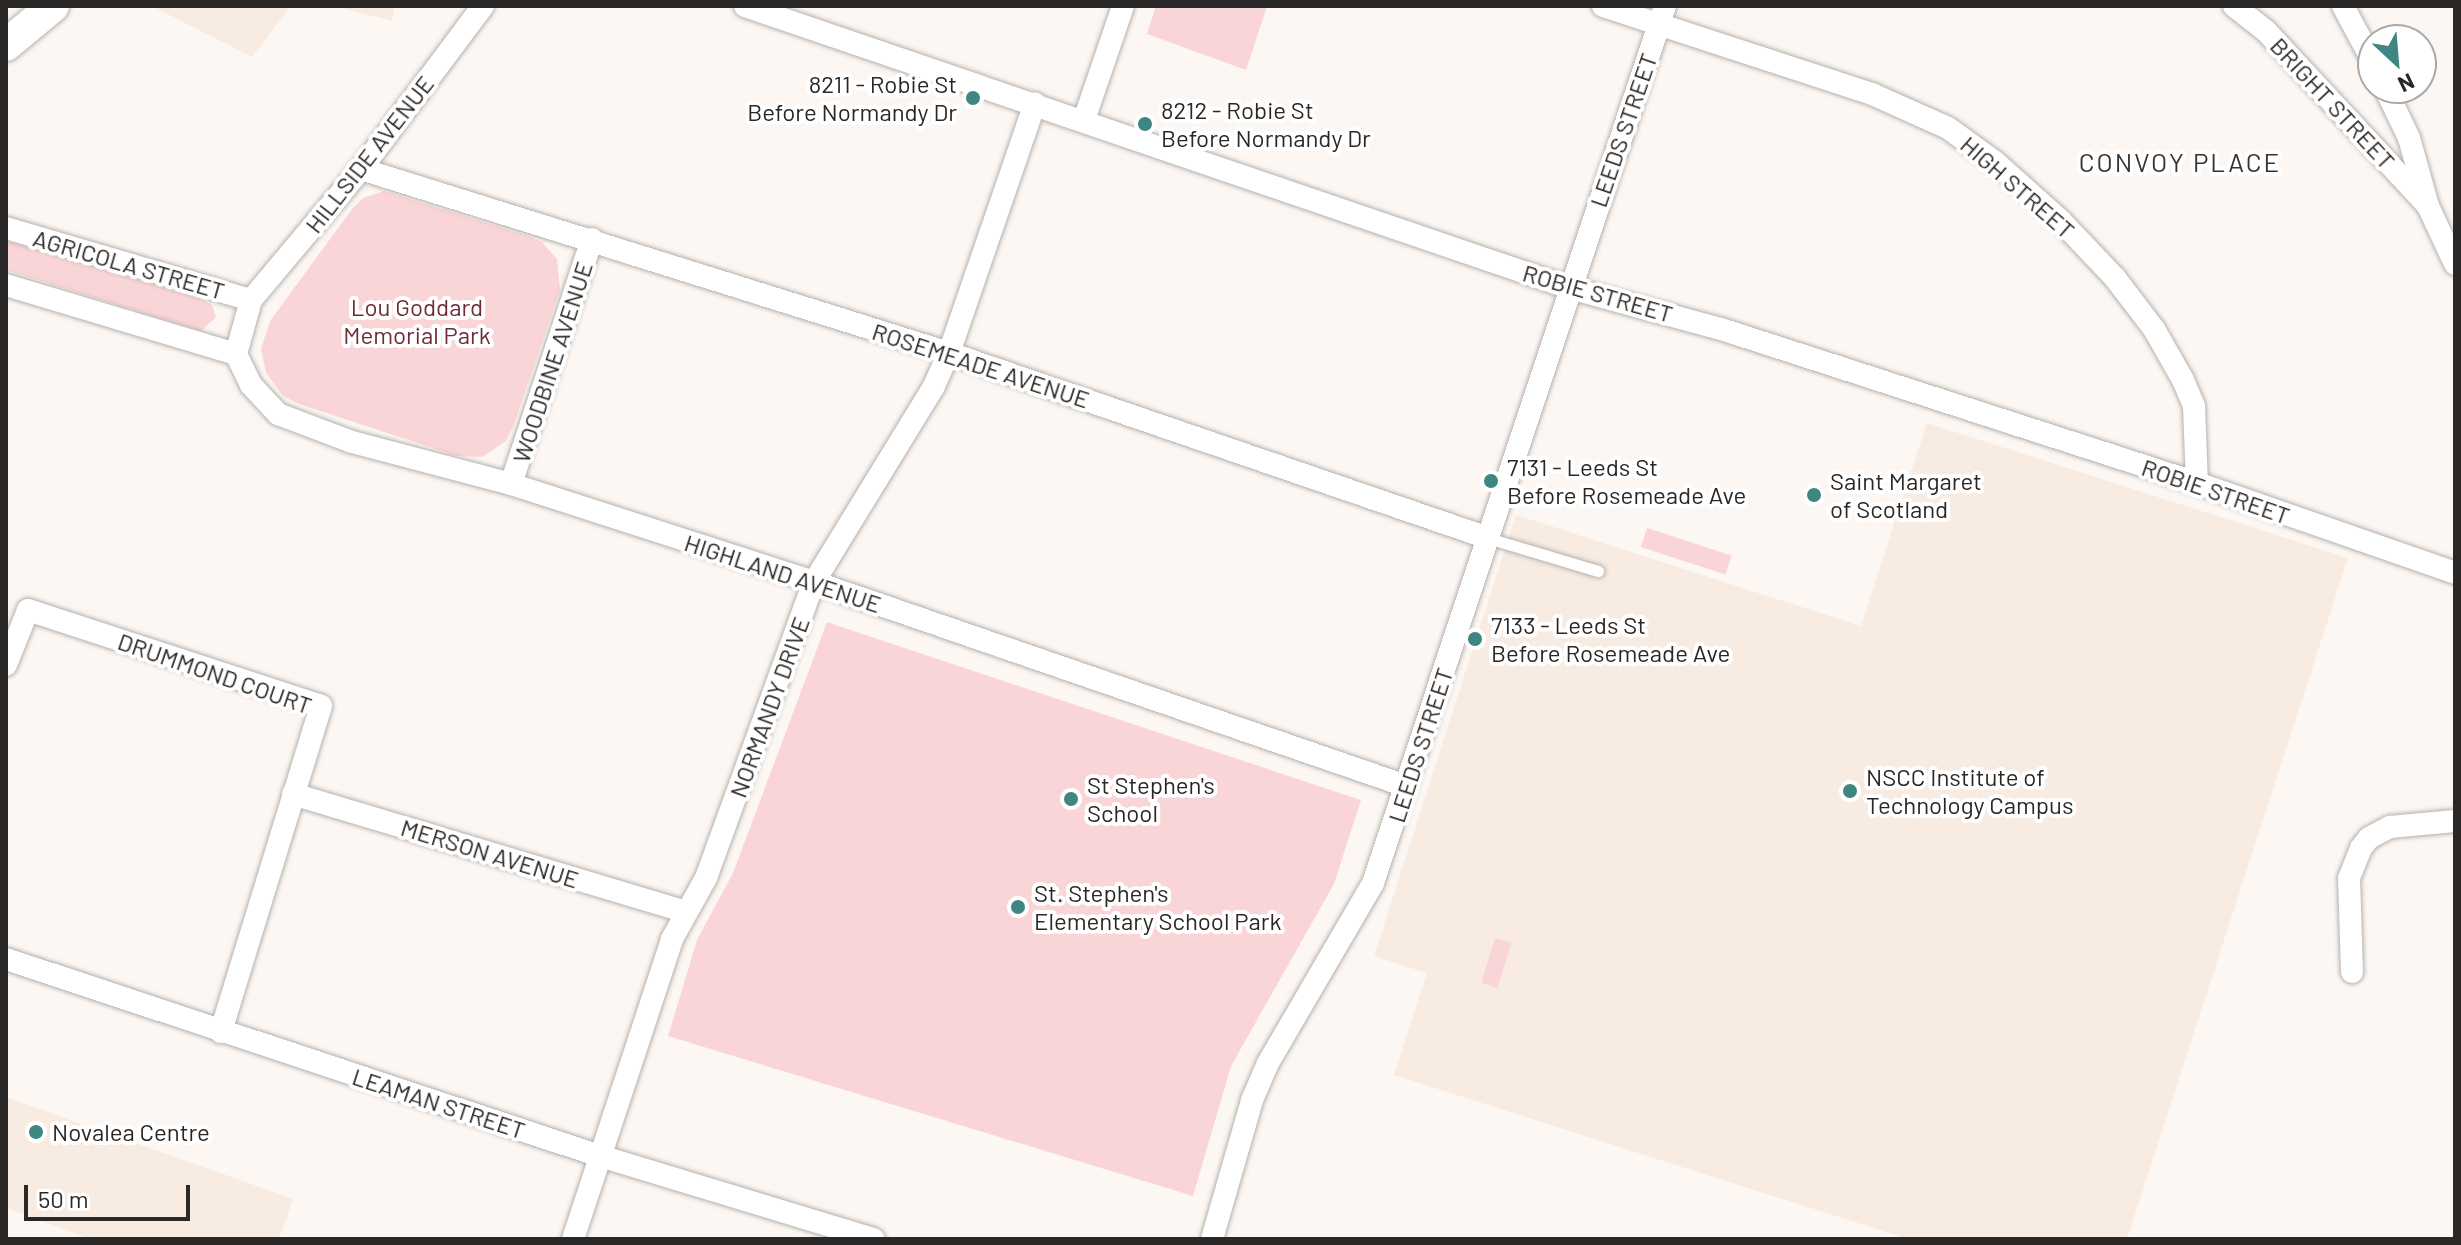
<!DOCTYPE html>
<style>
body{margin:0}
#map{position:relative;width:2461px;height:1245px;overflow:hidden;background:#fcf7f3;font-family:Barlow,sans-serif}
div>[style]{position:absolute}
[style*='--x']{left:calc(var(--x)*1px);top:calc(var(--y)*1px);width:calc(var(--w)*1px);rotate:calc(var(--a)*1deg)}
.built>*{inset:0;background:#f7ebe2}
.green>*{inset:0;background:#fad5d8;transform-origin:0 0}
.roads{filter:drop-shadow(0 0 2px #b6b1ad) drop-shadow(0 0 2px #b6b1ad)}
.lane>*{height:11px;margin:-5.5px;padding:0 5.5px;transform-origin:5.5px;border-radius:5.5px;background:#fff}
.street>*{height:22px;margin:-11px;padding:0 11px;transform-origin:11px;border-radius:11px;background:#fff}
.secondary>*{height:32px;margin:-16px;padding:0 16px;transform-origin:16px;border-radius:16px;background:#fff}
.dots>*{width:22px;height:22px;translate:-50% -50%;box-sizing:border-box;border:4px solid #fff;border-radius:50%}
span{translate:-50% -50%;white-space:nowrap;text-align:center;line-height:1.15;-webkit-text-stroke:8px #fff;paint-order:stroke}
.poi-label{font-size:24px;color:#2a2826}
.right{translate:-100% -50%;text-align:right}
.left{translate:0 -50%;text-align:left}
.street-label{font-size:24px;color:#2a2826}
.park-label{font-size:24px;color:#6d2a37}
.neighbourhood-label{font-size:26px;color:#373330;letter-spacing:2px}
.frame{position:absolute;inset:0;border:8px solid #2a2826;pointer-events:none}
.north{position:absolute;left:2357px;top:24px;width:80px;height:80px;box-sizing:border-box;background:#fff;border:2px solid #aaa9a8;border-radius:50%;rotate:154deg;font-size:22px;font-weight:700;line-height:32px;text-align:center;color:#2a2826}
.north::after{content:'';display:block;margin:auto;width:28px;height:36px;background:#3e8681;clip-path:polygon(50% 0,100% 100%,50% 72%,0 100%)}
.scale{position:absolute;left:24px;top:1185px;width:166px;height:36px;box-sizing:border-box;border:4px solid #2a2826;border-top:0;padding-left:10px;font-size:24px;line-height:28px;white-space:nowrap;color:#2a2826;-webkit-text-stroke:6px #fff;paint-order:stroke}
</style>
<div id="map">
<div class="built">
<div style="clip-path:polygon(152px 6px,291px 6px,252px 57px)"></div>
<div style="clip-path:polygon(335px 6px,395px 6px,392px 21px)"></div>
<div style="clip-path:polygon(1927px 423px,2348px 558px,2127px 1239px,1908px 1239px,1394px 1075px,1427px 973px,1374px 956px,1516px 515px,1861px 626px)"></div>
<div style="clip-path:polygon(6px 1097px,293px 1199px,279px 1239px,90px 1239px,6px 1208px)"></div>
</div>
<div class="green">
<div style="clip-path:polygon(1156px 6px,1267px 6px,1246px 70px,1147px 34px)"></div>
<div style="clip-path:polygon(384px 191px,525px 235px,542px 242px,557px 259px,560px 290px,513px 427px,506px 441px,482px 457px,457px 456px,299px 404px,283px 396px,266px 373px,261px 349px,270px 321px,352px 209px,363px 198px)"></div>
<div style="clip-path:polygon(6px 241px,199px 298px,212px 305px,216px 317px,201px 331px,6px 270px)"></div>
<div style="left:1647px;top:528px;width:89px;height:20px;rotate:18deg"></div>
<div style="clip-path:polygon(827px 622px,1361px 800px,1334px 884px,1231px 1066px,1193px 1196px,668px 1036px,697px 940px,733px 873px)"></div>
<div style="left:1495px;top:938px;width:17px;height:47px;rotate:17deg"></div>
</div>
<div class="roads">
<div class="lane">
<div style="--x:1488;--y:538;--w:115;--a:16.7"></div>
</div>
<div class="street">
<div style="--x:483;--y:6;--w:204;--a:126.8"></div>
<div style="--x:361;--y:169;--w:171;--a:130"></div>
<div style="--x:251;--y:300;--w:56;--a:105.5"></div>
<div style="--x:236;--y:354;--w:34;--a:64"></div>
<div style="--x:251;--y:385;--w:40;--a:47"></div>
<div style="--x:278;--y:414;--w:79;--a:20.7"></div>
<div style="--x:352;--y:442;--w:164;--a:14.8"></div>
<div style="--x:511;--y:484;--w:318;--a:17.9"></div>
<div style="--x:814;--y:582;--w:626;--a:19.01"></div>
<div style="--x:745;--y:6;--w:872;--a:18.87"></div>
<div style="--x:1570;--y:288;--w:156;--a:15.2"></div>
<div style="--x:1721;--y:329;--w:500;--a:17.93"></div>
<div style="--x:2197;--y:483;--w:273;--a:19.2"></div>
<div style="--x:1603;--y:6;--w:283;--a:18.1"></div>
<div style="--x:1872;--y:94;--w:83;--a:24.1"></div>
<div style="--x:1948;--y:128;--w:58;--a:35.9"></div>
<div style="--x:1995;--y:162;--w:89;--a:41.8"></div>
<div style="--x:2061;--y:221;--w:79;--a:46.5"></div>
<div style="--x:2115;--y:278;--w:64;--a:52.6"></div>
<div style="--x:2154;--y:329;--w:59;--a:60.4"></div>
<div style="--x:2183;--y:380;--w:28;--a:67"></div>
<div style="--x:2194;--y:406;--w:77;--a:87.8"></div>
<div style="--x:2234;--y:6;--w:41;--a:38"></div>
<div style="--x:2266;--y:31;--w:238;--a:47.2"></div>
<div style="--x:2343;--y:6;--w:64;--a:61.8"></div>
<div style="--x:2385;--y:88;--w:55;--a:64.4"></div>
<div style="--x:2409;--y:138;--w:71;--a:74.4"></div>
<div style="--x:2428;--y:206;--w:64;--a:65"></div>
<div style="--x:1084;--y:120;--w:120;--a:-71.1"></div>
<div style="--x:361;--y:169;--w:616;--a:17.38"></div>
<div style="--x:949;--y:353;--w:570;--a:18.94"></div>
<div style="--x:6;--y:228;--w:255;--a:16.4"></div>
<div style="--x:6;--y:285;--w:240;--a:16.7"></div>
<div style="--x:511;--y:484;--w:258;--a:-71.7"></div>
<div style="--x:6;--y:665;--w:59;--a:-68.2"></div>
<div style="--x:28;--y:610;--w:308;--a:18.1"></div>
<div style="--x:321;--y:706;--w:341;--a:107.1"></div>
<div style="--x:293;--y:794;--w:411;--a:16.7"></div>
<div style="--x:6;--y:959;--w:626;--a:18.35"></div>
<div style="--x:600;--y:1156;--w:286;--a:16.9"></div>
<div style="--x:2352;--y:972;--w:94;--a:-91.8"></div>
<div style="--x:2349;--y:878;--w:32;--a:-68"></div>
<div style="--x:2361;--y:848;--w:13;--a:-51"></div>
<div style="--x:2369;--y:838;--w:24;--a:-28"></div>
<div style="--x:2390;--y:827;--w:65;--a:-5.3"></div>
<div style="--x:573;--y:1239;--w:316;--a:-71.7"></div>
<div style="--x:672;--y:939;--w:70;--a:-60.9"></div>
<div style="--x:706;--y:878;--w:315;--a:-70"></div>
<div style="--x:814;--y:582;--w:230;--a:-58.5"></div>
<div style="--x:934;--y:386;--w:36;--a:-66"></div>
<div style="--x:949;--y:353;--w:264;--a:-71"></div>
<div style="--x:1212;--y:1239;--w:145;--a:-73.9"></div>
<div style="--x:1252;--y:1100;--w:40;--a:-66.6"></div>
<div style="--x:1268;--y:1063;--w:208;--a:-59.7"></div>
<div style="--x:1373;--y:883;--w:924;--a:-71.58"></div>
</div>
<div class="secondary">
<div style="--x:6;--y:45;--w:61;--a:-39.7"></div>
</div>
</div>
<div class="dots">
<div style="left:973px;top:98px;background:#3e8681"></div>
<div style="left:1145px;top:124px;background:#3e8681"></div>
<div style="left:1491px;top:481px;background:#3e8681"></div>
<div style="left:1814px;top:495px;background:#3e8681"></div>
<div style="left:1475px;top:639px;background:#3e8681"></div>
<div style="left:1850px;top:791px;background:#3e8681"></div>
<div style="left:1071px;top:799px;background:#3e8681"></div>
<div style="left:1018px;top:907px;background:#3e8681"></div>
<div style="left:36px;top:1132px;background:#3e8681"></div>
</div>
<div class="poi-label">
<span class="right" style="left:957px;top:98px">8211 - Robie St<br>Before Normandy Dr</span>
<span class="left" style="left:1161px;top:124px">8212 - Robie St<br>Before Normandy Dr</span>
<span class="left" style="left:1507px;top:481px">7131 - Leeds St<br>Before Rosemeade Ave</span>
<span class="left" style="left:1830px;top:495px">Saint Margaret<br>of Scotland</span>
<span class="left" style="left:1491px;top:639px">7133 - Leeds St<br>Before Rosemeade Ave</span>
<span class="left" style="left:1866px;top:791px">NSCC Institute of<br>Technology Campus</span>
<span class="left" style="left:1087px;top:799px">St Stephen's<br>School</span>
<span class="left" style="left:1034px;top:907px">St. Stephen's<br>Elementary School Park</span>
<span class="left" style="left:52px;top:1132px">Novalea Centre</span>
</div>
<div class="street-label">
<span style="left:2333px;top:103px;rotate:47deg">BRIGHT STREET</span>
<span style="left:1623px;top:130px;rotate:-71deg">LEEDS STREET</span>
<span style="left:369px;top:154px;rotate:-52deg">HILLSIDE AVENUE</span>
<span style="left:2018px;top:187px;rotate:41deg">HIGH STREET</span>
<span style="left:129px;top:264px;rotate:16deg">AGRICOLA STREET</span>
<span style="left:1598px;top:293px;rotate:16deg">ROBIE STREET</span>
<span style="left:552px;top:362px;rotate:-72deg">WOODBINE AVENUE</span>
<span style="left:981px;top:365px;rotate:18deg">ROSEMEADE AVENUE</span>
<span style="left:2216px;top:491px;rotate:19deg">ROBIE STREET</span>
<span style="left:783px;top:573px;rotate:18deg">HIGHLAND AVENUE</span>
<span style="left:215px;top:673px;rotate:19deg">DRUMMOND COURT</span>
<span style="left:769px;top:707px;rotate:-70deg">NORMANDY DRIVE</span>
<span style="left:1420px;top:745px;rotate:-72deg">LEEDS STREET</span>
<span style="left:490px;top:853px;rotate:17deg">MERSON AVENUE</span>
<span style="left:439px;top:1103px;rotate:18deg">LEAMAN STREET</span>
</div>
<div class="park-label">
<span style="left:417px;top:321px">Lou Goddard<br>Memorial Park</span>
</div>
<div class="neighbourhood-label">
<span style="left:2180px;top:162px">CONVOY PLACE</span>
</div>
<div class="frame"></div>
<div class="north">N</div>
<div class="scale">50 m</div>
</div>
